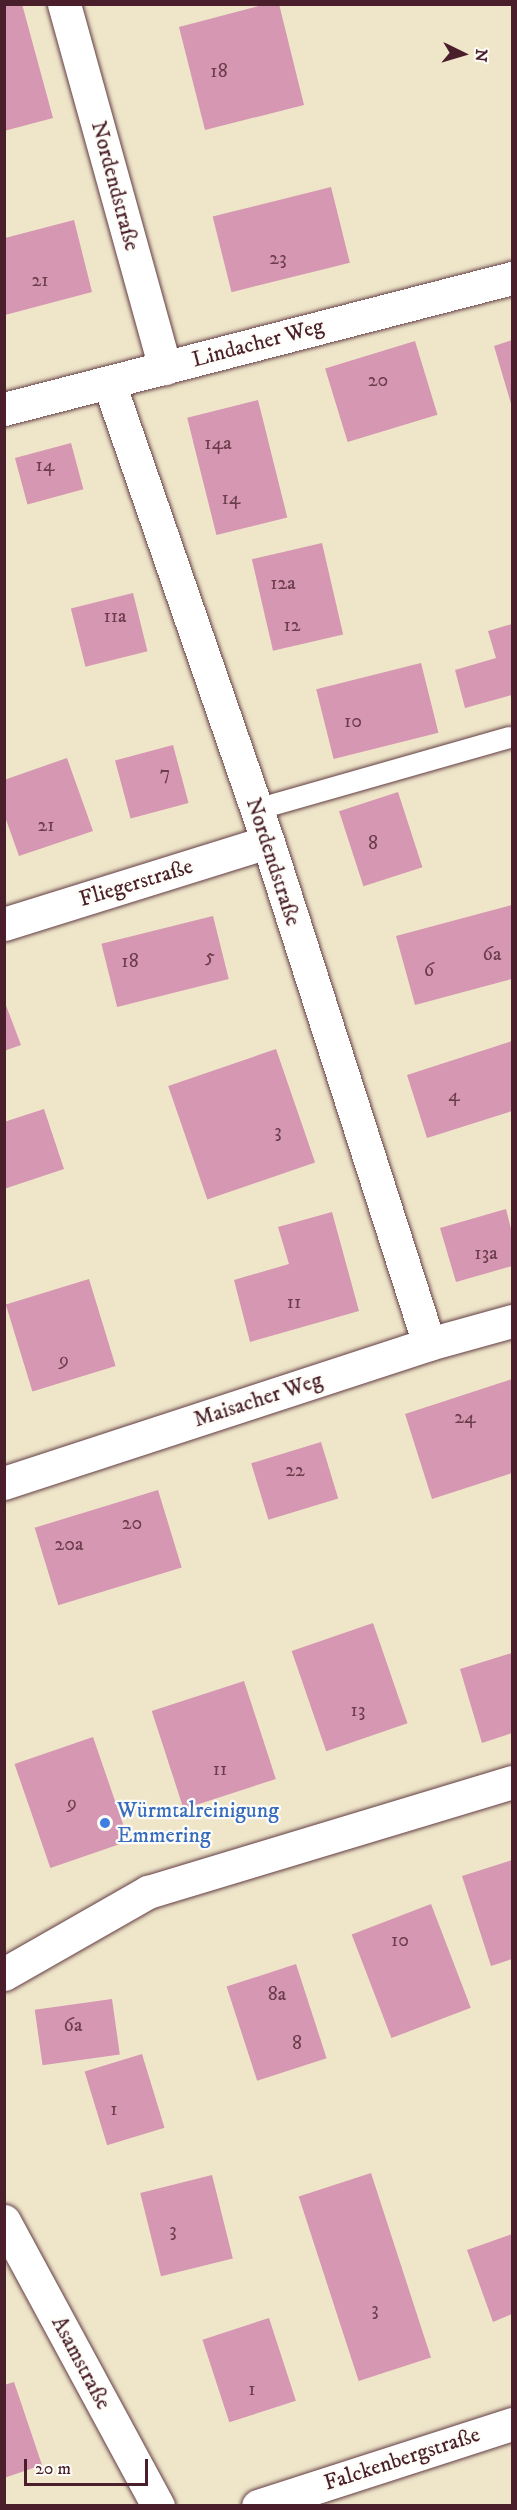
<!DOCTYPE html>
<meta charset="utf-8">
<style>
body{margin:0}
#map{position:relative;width:517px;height:2510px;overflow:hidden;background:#efe6ca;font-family:"IM FELL DW Pica",serif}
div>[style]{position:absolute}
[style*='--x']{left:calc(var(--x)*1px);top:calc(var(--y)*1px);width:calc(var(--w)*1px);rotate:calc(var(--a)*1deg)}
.building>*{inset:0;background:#d597b1;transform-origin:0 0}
.roads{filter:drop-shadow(0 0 2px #633d43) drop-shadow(0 0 2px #633d43)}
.service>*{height:21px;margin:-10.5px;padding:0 10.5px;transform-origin:10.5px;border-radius:10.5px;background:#fff}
.minor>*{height:33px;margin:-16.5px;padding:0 16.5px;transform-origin:16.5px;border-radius:16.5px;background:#fff}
.dots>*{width:16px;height:16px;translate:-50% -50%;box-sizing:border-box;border:3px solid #fdfcf7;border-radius:50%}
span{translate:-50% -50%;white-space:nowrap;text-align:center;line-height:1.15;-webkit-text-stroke:4.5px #fdfcf7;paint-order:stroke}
.number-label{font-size:20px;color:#6d3d4c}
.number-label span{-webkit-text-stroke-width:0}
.street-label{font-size:22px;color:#4a1f2b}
.shop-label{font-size:22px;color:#366cbe}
.left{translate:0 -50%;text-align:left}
.frame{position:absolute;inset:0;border:6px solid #4a1f2b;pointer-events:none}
.north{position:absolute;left:433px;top:24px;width:60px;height:60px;-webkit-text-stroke:4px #fdfcf7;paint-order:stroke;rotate:95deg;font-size:16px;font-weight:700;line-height:24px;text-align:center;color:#4a1f2b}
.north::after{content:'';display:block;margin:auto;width:21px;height:27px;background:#4a1f2b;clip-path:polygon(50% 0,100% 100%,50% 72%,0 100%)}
.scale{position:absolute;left:24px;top:2459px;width:124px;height:27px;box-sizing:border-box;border:3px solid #4a1f2b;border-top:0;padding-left:8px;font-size:18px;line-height:21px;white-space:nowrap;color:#4a1f2b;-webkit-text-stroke:4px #fdfcf7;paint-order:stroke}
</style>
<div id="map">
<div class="building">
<div style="clip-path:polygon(4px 4px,22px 4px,53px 118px,4px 131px)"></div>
<div style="clip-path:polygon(266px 4px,279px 4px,304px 105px,205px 130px,179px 27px)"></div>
<div style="left:331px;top:187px;width:78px;height:122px;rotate:76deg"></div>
<div style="clip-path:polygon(74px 220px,92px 292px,5px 315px,5px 238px)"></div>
<div style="clip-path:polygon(512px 340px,512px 407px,494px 346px)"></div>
<div style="left:415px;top:341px;width:77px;height:94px;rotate:73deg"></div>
<div style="left:258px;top:400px;width:121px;height:73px;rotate:76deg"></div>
<div style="left:71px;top:443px;width:48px;height:58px;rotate:75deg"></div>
<div style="left:322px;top:543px;width:94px;height:72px;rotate:77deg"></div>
<div style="left:133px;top:593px;width:60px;height:64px;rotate:76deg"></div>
<div style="clip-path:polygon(512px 624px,512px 695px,465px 708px,455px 670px,496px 658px,488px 631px)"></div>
<div style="left:421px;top:663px;width:72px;height:108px;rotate:76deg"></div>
<div style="left:173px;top:745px;width:60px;height:60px;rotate:75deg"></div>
<div style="clip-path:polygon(67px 758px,93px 831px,19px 856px,4px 814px,4px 780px)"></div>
<div style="left:398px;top:792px;width:79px;height:62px;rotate:72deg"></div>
<div style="clip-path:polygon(512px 905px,512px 979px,415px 1005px,396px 936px)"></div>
<div style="left:213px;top:916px;width:65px;height:115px;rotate:76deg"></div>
<div style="clip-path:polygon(4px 1000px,21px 1045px,4px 1051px)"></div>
<div style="clip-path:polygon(512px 1041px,512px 1111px,427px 1138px,407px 1075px)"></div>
<div style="left:276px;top:1049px;width:120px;height:114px;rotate:71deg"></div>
<div style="clip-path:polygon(44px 1109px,64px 1169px,4px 1189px,4px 1122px)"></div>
<div style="clip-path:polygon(506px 1209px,512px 1233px,512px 1266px,456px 1282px,440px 1228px)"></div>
<div style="clip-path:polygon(332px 1212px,359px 1311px,250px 1342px,234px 1280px,289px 1264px,278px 1227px)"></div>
<div style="left:89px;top:1279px;width:91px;height:87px;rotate:73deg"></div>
<div style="clip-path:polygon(512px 1379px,512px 1473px,432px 1499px,405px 1414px)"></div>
<div style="left:321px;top:1442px;width:59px;height:73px;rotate:73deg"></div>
<div style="left:158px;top:1490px;width:81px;height:129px;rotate:73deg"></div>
<div style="left:373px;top:1623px;width:106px;height:86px;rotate:71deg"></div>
<div style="clip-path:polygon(512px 1653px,512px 1733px,482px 1743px,460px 1669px)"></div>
<div style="left:244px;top:1681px;width:103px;height:97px;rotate:72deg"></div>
<div style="left:93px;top:1737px;width:110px;height:83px;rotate:71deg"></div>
<div style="clip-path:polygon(512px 1860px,512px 1959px,491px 1966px,462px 1876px)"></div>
<div style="left:431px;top:1904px;width:111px;height:85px;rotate:69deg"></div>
<div style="left:296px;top:1964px;width:99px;height:73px;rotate:72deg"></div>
<div style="left:112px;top:1999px;width:56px;height:78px;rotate:82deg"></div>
<div style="left:142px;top:2054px;width:77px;height:60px;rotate:73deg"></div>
<div style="left:371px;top:2173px;width:194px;height:76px;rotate:72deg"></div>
<div style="left:212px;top:2175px;width:86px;height:74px;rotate:76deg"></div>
<div style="clip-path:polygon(512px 2234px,512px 2314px,493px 2322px,467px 2250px)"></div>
<div style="left:269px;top:2318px;width:87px;height:70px;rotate:72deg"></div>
<div style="clip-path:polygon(14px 2382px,42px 2465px,4px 2478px,4px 2385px)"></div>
</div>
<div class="roads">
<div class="service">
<div style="--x:256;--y:809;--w:263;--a:-15.9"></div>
</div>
<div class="minor">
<div style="--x:64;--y:4;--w:378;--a:74.5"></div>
<div style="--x:109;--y:383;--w:486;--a:70.9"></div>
<div style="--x:268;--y:842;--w:527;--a:72.22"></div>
<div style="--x:4;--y:409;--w:525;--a:-14.46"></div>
<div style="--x:4;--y:924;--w:276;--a:-17.3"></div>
<div style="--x:4;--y:1483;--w:447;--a:-18.1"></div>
<div style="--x:429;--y:1344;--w:86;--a:-15.5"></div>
<div style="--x:4;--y:1974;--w:166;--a:-29.7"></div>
<div style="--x:148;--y:1892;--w:380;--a:-16.8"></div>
<div style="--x:4;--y:2221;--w:324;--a:61.6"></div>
<div style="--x:258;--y:2506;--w:267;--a:-17.9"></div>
</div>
</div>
<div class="dots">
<div style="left:105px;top:1823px;background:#3f7fe0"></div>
</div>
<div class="number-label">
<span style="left:219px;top:71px">18</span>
<span style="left:278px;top:258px">23</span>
<span style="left:40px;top:280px">21</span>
<span style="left:378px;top:380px">20</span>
<span style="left:218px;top:443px">14a</span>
<span style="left:45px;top:465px">14</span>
<span style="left:231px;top:498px">14</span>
<span style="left:283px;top:583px">12a</span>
<span style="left:115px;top:616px">11a</span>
<span style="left:292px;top:625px">12</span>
<span style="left:353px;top:721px">10</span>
<span style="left:165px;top:773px">7</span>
<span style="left:46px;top:825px">21</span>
<span style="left:373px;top:843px">8</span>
<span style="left:492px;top:954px">6a</span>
<span style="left:210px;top:956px">5</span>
<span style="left:130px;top:961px">18</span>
<span style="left:429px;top:970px">6</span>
<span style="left:454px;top:1095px">4</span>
<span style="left:278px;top:1131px">3</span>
<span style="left:486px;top:1253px">13a</span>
<span style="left:294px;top:1302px">11</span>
<span style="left:64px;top:1360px">9</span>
<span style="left:465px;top:1417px">24</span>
<span style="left:295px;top:1470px">22</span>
<span style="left:132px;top:1523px">20</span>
<span style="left:69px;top:1544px">20a</span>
<span style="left:358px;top:1710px">13</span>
<span style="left:220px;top:1769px">11</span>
<span style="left:72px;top:1803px">9</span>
<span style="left:400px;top:1940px">10</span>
<span style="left:277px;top:1994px">8a</span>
<span style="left:73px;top:2025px">6a</span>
<span style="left:297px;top:2043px">8</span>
<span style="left:114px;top:2109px">1</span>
<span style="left:173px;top:2230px">3</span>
<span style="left:375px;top:2309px">3</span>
<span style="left:252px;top:2389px">1</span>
</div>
<div class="street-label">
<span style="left:115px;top:186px;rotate:75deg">Nordendstraße</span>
<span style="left:258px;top:343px;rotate:-15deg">Lindacher Weg</span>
<span style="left:273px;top:862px;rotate:72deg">Nordendstraße</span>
<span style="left:136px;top:883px;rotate:-17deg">Fliegerstraße</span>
<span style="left:258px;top:1400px;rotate:-18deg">Maisacher Weg</span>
<span style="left:81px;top:2363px;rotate:62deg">Asamstraße</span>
<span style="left:402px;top:2459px;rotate:-18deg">Falckenbergstraße</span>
</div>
<div class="shop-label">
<span class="left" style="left:117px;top:1823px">Würmtalreinigung<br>Emmering</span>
</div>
<div class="frame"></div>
<div class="north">N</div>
<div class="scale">20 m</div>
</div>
